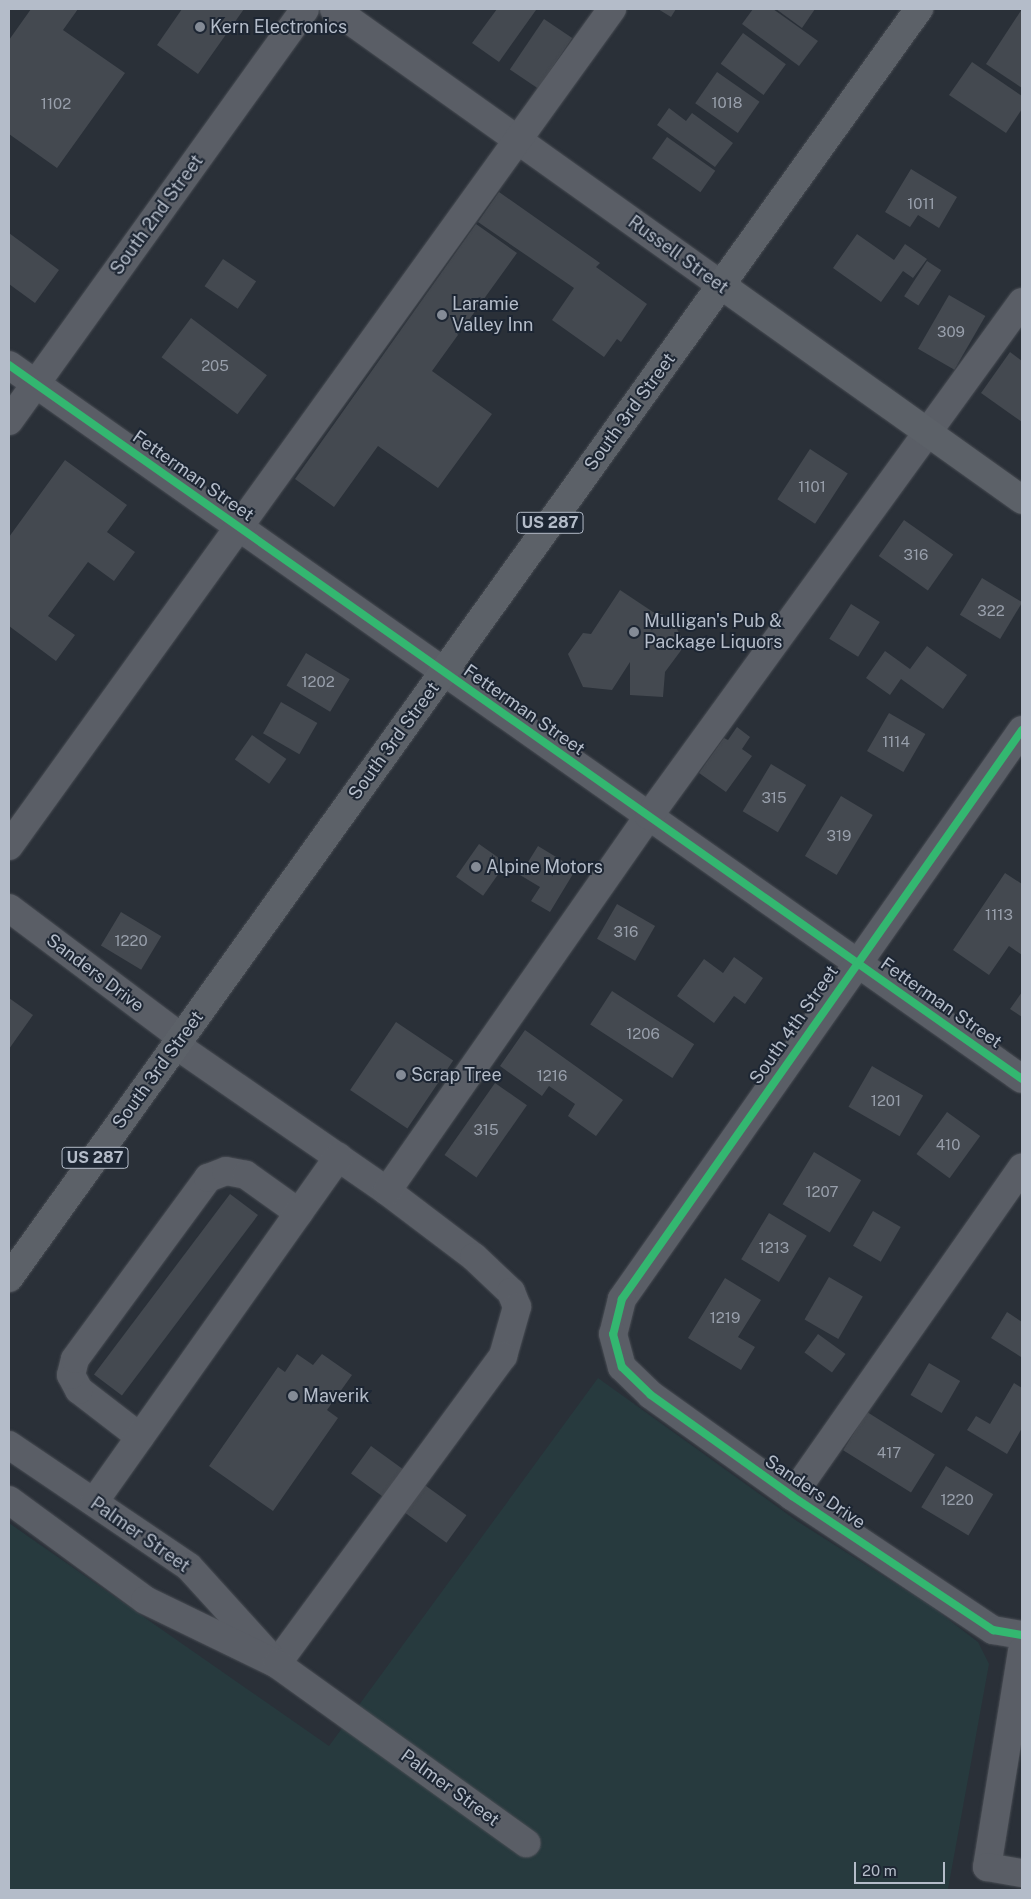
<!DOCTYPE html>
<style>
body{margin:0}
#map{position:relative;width:1031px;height:1899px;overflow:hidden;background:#2a3038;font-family:"Public Sans",sans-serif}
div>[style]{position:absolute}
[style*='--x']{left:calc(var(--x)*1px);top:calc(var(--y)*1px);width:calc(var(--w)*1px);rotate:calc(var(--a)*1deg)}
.green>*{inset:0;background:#273a3e}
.building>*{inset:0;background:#444950;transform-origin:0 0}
.roads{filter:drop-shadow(0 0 1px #484c53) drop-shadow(0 0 1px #484c53)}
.minor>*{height:28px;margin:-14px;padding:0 14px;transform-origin:14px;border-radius:14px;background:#5a5e66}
.major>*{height:28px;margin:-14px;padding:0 14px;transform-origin:14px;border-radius:14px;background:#5c6168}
.cycleway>*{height:8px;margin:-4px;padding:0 4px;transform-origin:4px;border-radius:4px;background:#33b770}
.dots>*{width:14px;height:14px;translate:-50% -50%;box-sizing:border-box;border:2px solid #1d2633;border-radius:50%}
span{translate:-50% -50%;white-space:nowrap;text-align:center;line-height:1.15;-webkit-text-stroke:4px #1d2633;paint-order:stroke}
.number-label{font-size:15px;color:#989fab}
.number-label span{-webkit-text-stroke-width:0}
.shield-label span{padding:1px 4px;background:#1d2633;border:1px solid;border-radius:4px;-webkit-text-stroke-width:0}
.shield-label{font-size:16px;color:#b4bcc9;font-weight:700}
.poi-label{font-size:18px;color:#b4bcc9}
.left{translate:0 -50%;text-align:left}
.street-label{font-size:18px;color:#b4bcc9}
.frame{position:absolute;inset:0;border:10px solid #b4bcc9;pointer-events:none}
.scale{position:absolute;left:854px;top:1862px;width:91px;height:22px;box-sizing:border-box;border:2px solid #b4bcc9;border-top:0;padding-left:6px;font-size:15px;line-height:18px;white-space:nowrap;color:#b4bcc9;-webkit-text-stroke:4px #1d2633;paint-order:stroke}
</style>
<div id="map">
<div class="green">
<div style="clip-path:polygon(598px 1378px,797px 1521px,932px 1607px,978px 1642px,989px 1664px,948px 1889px,953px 1890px,9px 1890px,9px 1523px,329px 1746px)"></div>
</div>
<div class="building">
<div style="clip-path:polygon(31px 9px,78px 9px,63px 30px,125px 73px,57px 168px,9px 134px,9px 40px)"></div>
<div style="clip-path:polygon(182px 9px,244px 9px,198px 74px,157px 45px)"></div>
<div style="clip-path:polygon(497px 9px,536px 10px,499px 62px,472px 43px)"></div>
<div style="clip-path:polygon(658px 9px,676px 9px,671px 17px)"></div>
<div style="clip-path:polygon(753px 9px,773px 9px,818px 41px,799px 66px,742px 24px)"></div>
<div style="clip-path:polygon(776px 9px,815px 9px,802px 28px)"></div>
<div style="clip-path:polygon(1022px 9px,1022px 88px,986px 64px)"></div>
<div style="left:544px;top:19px;width:34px;height:61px;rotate:34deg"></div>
<div style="left:743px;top:33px;width:53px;height:38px;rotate:36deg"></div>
<div style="clip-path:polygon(972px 62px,1022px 96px,1022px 109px,1006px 133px,949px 95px)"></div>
<div style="left:717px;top:72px;width:52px;height:38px;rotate:35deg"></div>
<div style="clip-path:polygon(669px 108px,686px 121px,692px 113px,733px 143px,715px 167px,657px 125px)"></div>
<div style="left:667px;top:137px;width:59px;height:26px;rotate:35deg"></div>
<div style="clip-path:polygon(911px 169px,957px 197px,939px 228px,918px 215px,910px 227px,885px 212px)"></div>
<div style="clip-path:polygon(499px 192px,600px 263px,596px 267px,647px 304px,621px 342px,617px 339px,604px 357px,552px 320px,574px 288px,478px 222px)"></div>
<div style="clip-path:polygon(476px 224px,517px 253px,432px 371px,492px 414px,438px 488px,378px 446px,334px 507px,295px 479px)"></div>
<div style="clip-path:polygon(9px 233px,59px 270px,35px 303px,9px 284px)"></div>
<div style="clip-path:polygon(857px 234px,894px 260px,905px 244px,927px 259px,913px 278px,903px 271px,881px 302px,833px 268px)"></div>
<div style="left:223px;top:259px;width:40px;height:33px;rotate:34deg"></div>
<div style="left:927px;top:261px;width:17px;height:42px;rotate:33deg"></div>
<div style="left:949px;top:295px;width:42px;height:62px;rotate:30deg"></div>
<div style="left:191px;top:318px;width:95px;height:49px;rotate:37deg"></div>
<div style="clip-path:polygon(1010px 352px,1022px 361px,1022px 422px,981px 393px)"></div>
<div style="left:810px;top:449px;width:45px;height:60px;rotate:33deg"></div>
<div style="clip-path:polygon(65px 460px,127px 505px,107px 532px,135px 552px,114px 581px,88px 562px,48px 616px,75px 635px,56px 661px,9px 626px,9px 537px)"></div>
<div style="left:904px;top:520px;width:60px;height:44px;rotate:35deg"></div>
<div style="left:982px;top:578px;width:47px;height:43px;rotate:31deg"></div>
<div style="clip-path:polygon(620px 590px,653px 612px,671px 617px,685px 645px,665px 672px,663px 697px,630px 695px,630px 662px,612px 690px,583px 687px,568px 654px,583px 633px,591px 634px)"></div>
<div style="left:851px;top:604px;width:34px;height:41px;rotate:32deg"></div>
<div style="clip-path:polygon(927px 646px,967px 675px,943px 709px,901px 679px,890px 695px,866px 678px,885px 651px,910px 669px)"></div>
<div style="left:306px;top:653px;width:51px;height:38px;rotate:31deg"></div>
<div style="left:281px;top:702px;width:42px;height:36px;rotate:30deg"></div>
<div style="left:889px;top:713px;width:42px;height:44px;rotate:30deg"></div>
<div style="clip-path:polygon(737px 727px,750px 737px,742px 749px,752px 756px,726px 792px,699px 773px,724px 738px,728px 740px)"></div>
<div style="left:252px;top:735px;width:42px;height:30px;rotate:35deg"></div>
<div style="left:771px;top:764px;width:41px;height:55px;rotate:31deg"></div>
<div style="left:841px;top:796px;width:37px;height:70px;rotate:31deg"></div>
<div style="left:479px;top:844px;width:33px;height:40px;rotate:35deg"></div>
<div style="clip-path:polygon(538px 846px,576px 869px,550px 912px,531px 901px,540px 887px,520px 875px)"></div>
<div style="clip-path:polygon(1005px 873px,1022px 884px,1022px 955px,1009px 946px,989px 975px,953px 950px)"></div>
<div style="left:617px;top:904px;width:44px;height:40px;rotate:30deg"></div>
<div style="left:121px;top:912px;width:47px;height:39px;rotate:31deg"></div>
<div style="clip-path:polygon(734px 957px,763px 978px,745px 1004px,734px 996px,714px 1023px,677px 996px,704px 959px,723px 973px)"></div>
<div style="left:612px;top:991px;width:98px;height:40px;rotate:33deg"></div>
<div style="clip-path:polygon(1022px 992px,1022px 1017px,1010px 1009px)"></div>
<div style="clip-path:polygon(9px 998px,33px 1015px,9px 1049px)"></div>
<div style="left:396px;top:1022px;width:69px;height:82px;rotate:34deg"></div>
<div style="clip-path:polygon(525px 1030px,623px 1100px,596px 1136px,568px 1116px,575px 1104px,549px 1086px,542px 1096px,500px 1066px)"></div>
<div style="left:872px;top:1066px;width:59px;height:47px;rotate:30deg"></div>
<div style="left:495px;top:1083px;width:39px;height:88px;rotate:35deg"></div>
<div style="left:947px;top:1112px;width:41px;height:52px;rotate:36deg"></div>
<div style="left:814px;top:1152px;width:55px;height:61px;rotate:31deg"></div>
<div style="left:230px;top:1194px;width:35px;height:226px;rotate:37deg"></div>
<div style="left:873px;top:1211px;width:32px;height:40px;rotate:30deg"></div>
<div style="left:769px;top:1213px;width:44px;height:54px;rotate:31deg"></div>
<div style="left:829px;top:1277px;width:39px;height:49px;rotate:30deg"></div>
<div style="clip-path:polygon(725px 1278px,761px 1300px,738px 1337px,755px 1347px,741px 1370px,688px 1338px)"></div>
<div style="clip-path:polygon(1007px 1312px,1022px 1322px,1021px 1357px,991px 1338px)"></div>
<div style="left:818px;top:1334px;width:34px;height:23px;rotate:36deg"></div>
<div style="clip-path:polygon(297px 1354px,313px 1365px,322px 1354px,352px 1375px,327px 1410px,338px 1418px,273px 1511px,209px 1466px,278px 1367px,285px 1372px)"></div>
<div style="left:929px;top:1363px;width:36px;height:37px;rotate:30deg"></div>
<div style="clip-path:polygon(1014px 1383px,1022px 1388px,1022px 1428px,1007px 1454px,967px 1430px,976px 1416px,990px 1424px)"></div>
<div style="left:867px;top:1412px;width:80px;height:45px;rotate:32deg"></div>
<div style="left:371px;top:1446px;width:118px;height:34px;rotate:36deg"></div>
<div style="left:946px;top:1466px;width:55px;height:48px;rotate:31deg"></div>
</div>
<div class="roads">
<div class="minor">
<div style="--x:334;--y:9;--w:475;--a:35.5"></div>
<div style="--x:9;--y:365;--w:1239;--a:35.18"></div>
<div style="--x:9;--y:421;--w:507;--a:-54.3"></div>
<div style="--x:1022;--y:730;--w:696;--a:125.11"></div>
<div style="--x:622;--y:1299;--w:36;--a:104"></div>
<div style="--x:613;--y:1334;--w:34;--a:75"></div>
<div style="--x:622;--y:1367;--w:40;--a:44"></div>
<div style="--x:651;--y:1395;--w:173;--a:35.6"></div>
<div style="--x:792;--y:1496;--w:242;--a:33.7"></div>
<div style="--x:993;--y:1630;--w:29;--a:10"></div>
<div style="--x:9;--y:846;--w:1032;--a:-54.23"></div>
<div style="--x:9;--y:908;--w:215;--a:36.9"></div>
<div style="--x:176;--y:1045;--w:257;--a:34.7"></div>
<div style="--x:387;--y:1191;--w:109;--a:37.2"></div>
<div style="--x:474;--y:1257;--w:51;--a:43.4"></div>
<div style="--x:511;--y:1292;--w:16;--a:68"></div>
<div style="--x:517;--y:1307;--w:51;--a:105.9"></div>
<div style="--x:503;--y:1356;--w:382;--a:126.3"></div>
<div style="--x:387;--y:1191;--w:457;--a:-55.1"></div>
<div style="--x:649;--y:816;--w:635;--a:-54.03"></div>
<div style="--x:140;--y:1437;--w:77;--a:-142.4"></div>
<div style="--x:79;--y:1390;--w:17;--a:-118"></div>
<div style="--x:71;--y:1375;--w:16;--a:-76"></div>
<div style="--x:75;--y:1359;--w:225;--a:-53.7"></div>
<div style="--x:208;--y:1178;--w:19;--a:-21"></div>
<div style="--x:226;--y:1171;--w:20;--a:11"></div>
<div style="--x:246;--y:1175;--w:65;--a:35.6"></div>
<div style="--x:9;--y:1445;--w:217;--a:34.1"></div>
<div style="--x:189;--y:1567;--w:118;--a:47.8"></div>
<div style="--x:792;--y:1496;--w:401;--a:-55"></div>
<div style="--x:9;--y:1500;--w:169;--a:36.3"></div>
<div style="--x:145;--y:1600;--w:147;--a:25.9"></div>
<div style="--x:277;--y:1664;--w:307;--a:35.7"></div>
<div style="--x:94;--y:1502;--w:423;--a:-54.7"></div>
<div style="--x:1022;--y:1651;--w:219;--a:99.2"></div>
<div style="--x:987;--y:1867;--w:36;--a:10"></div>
</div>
<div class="major">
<div style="--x:721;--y:285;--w:370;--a:35.5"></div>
<div style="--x:9;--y:1278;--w:1562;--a:-54.36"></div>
</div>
</div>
<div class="cycleway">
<div style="--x:9;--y:365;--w:1239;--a:35.18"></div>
<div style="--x:1022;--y:730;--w:696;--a:125.11"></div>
<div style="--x:622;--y:1299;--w:36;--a:104"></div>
<div style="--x:613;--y:1334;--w:34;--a:75"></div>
<div style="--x:622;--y:1367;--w:40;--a:44"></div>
<div style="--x:651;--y:1395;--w:173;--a:35.6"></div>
<div style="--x:792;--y:1496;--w:242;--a:33.7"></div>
<div style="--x:993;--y:1630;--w:29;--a:10"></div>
</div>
<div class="dots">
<div style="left:200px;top:27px;background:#848b96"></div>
<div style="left:442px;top:315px;background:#848b96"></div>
<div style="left:634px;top:632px;background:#848b96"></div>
<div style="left:476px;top:867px;background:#848b96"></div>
<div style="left:401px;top:1075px;background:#848b96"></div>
<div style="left:293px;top:1396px;background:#848b96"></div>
</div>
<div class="number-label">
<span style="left:727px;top:103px">1018</span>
<span style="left:56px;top:104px">1102</span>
<span style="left:921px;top:204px">1011</span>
<span style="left:951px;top:332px">309</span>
<span style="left:215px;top:366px">205</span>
<span style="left:812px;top:487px">1101</span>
<span style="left:916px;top:555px">316</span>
<span style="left:991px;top:611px">322</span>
<span style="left:318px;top:682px">1202</span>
<span style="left:896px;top:742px">1114</span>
<span style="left:774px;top:798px">315</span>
<span style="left:839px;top:836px">319</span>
<span style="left:999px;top:915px">1113</span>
<span style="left:626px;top:932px">316</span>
<span style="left:131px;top:941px">1220</span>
<span style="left:643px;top:1034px">1206</span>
<span style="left:552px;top:1076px">1216</span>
<span style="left:886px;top:1101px">1201</span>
<span style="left:486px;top:1130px">315</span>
<span style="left:948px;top:1145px">410</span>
<span style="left:822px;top:1192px">1207</span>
<span style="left:774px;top:1248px">1213</span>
<span style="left:725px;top:1318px">1219</span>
<span style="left:889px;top:1453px">417</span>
<span style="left:957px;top:1500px">1220</span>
</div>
<div class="shield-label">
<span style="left:550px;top:523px">US 287</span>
<span style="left:95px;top:1158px">US 287</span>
</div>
<div class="poi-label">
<span class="left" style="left:210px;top:27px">Kern Electronics</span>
<span class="left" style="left:452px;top:315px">Laramie<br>Valley Inn</span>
<span class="left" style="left:644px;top:632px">Mulligan's Pub &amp;<br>Package Liquors</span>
<span class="left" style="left:486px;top:867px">Alpine Motors</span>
<span class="left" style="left:411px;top:1075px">Scrap Tree</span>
<span class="left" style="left:303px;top:1396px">Maverik</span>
</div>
<div class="street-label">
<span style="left:157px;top:215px;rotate:-54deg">South 2nd Street</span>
<span style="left:678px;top:255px;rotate:36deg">Russell Street</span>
<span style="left:630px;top:412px;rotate:-54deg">South 3rd Street</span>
<span style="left:193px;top:476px;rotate:35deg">Fetterman Street</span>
<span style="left:524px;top:710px;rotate:35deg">Fetterman Street</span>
<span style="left:394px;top:741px;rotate:-54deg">South 3rd Street</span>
<span style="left:95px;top:973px;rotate:37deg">Sanders Drive</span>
<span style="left:941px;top:1003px;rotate:35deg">Fetterman Street</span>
<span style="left:794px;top:1025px;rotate:-55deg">South 4th Street</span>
<span style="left:158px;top:1070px;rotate:-54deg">South 3rd Street</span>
<span style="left:815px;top:1492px;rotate:34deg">Sanders Drive</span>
<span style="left:140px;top:1535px;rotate:35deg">Palmer Street</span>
<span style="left:450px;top:1788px;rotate:36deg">Palmer Street</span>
</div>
<div class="frame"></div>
<div class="scale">20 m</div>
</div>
